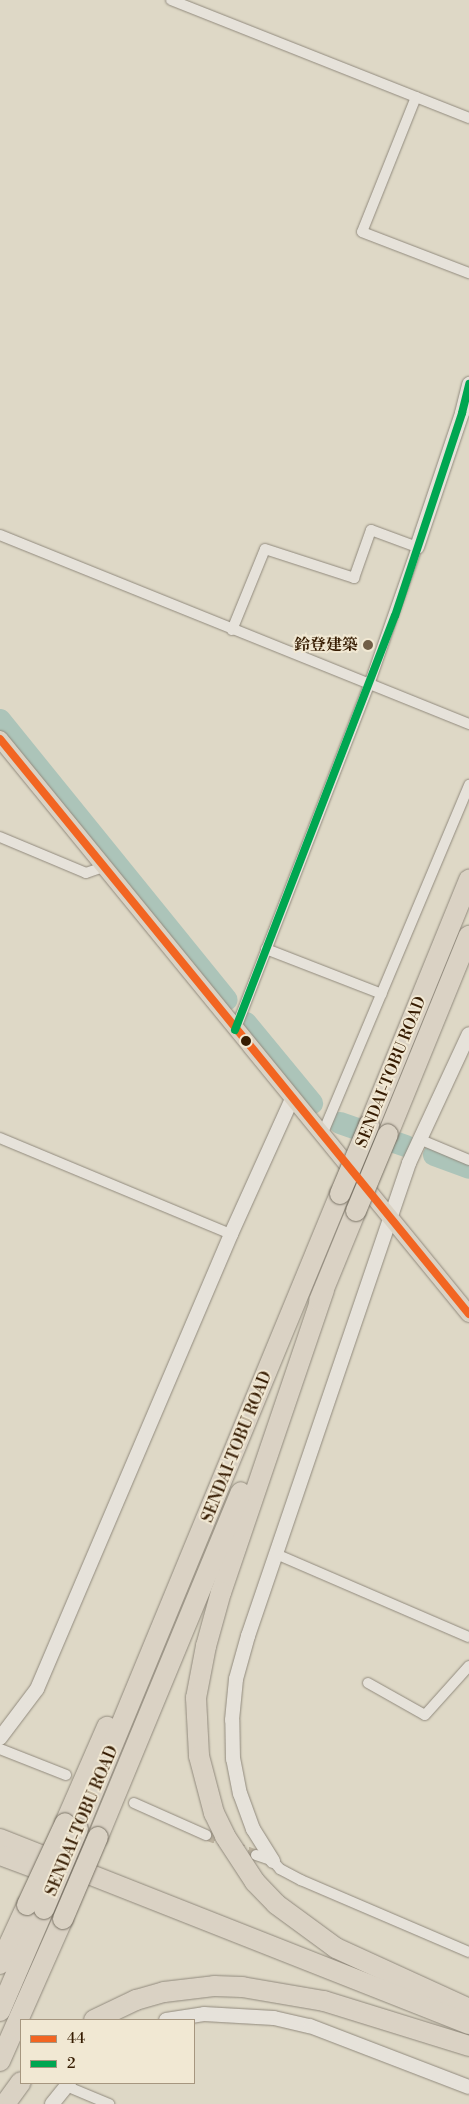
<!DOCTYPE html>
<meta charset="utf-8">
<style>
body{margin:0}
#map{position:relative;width:469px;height:2104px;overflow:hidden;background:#ded8c6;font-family:"Libre Bodoni","Noto Serif JP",serif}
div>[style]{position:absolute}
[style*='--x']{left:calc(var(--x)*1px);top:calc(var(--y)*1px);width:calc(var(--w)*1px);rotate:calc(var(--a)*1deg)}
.river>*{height:22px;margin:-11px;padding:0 11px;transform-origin:11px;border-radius:11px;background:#acc4b9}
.minor-tunnel>*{height:10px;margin-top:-5px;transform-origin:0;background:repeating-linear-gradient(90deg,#bcb29f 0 10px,transparent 0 15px)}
.roads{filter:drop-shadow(0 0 1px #918a7d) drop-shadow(0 0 1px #918a7d)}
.minor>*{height:10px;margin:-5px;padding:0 5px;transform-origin:5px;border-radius:5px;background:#e6e2da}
.tertiary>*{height:14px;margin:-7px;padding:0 7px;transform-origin:7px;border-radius:7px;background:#e6e2da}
.primary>*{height:16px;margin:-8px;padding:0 8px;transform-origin:8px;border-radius:8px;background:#dad2c4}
.motorway>*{height:20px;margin:-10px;padding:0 10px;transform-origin:10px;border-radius:10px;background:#dad2c4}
.bridges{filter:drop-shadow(0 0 1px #787164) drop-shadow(0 0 1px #787164)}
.motorway-bridge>*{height:20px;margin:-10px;padding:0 10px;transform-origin:10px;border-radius:10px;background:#dad2c4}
.bus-1>*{height:8px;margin:-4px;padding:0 4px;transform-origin:4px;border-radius:4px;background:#f26522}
.bus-2>*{height:8px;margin:-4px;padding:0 4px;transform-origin:4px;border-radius:4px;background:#00a651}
.dots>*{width:14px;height:14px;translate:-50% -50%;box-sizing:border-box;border:2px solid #f1e8d3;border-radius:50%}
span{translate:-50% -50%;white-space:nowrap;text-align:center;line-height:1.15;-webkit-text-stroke:4px #f1e8d3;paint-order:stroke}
.poi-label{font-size:16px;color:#361c02;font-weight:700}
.right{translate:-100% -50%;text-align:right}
.street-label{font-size:16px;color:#361c02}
.legend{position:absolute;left:20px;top:2019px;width:175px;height:65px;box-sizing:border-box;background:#f1e8d3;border:1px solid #a6967f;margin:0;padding:6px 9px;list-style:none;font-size:15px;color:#361c02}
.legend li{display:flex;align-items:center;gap:10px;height:25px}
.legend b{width:25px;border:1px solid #a6967f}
</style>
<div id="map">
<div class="river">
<div style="--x:0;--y:720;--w:360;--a:51"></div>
<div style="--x:246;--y:1023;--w:104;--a:50.5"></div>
<div style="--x:340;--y:1123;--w:70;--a:19.2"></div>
<div style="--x:434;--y:1155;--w:37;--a:20"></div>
</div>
<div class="minor-tunnel">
<div style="--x:206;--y:1835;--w:54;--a:21.8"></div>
</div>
<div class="roads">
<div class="minor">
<div style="--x:171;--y:0;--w:321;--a:21.6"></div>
<div style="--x:416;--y:97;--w:145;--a:111.8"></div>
<div style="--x:362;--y:232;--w:115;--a:21"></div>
<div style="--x:0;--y:535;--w:506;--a:21.95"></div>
<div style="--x:232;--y:630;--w:87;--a:-67.8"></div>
<div style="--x:265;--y:549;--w:94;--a:18"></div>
<div style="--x:354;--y:578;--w:51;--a:-70.5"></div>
<div style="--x:371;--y:530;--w:49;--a:20.3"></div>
<div style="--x:417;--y:547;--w:146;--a:109.2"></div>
<div style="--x:369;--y:685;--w:370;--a:111.2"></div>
<div style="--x:0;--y:837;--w:93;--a:22.7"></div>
<div style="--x:86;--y:873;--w:18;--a:-19"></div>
<div style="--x:266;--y:949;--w:124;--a:21.2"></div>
<div style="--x:322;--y:1135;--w:380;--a:-67.2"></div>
<div style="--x:0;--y:1138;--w:250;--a:22.6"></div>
<div style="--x:419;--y:1139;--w:54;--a:22.8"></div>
<div style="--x:276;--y:1554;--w:210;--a:23.3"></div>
<div style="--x:368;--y:1683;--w:65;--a:29.3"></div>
<div style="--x:425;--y:1715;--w:66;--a:-48.1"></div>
<div style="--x:0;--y:1749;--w:71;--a:21.5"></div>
<div style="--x:134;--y:1803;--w:79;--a:24"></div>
<div style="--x:256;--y:1855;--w:18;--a:19"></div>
<div style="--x:273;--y:1861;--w:11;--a:49"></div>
<div style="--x:280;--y:1869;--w:24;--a:28"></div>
<div style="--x:301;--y:1880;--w:183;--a:23.2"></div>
<div style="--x:66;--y:2086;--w:47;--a:22.7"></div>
</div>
<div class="tertiary">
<div style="--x:417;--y:547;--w:141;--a:-71.4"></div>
<div style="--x:462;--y:413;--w:30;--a:-76"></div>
<div style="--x:0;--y:1738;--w:61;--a:-52.9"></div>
<div style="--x:37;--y:1689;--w:495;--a:-66.9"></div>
<div style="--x:231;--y:1234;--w:148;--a:-65.7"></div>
<div style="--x:273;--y:1861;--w:38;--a:-122"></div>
<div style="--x:253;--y:1829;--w:37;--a:-110"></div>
<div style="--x:240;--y:1794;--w:36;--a:-101"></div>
<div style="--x:233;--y:1759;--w:39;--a:-91"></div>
<div style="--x:232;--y:1720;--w:41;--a:-84.4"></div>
<div style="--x:236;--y:1679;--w:45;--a:-74.4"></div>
<div style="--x:248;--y:1636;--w:500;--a:-71.2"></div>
<div style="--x:409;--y:1163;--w:142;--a:-65.1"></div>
<div style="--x:166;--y:2020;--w:38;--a:-9"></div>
<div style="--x:204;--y:2014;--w:70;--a:3.3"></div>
<div style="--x:274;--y:2018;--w:37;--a:13"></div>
<div style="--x:310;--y:2026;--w:170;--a:21"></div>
<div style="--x:52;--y:2104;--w:27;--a:-51"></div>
</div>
<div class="primary">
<div style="--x:0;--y:739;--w:742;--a:50.8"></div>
</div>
<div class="motorway">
<div style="--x:369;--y:1125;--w:265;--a:-67.8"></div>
<div style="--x:388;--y:1134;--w:214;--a:-67.8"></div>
<div style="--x:324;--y:1290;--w:319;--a:108.8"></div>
<div style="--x:221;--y:1592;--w:56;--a:105.5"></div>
<div style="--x:206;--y:1646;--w:53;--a:100.9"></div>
<div style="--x:196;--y:1698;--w:58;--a:87"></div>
<div style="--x:199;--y:1756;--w:59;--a:75.3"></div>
<div style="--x:214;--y:1813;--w:25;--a:64"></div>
<div style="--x:225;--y:1836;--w:55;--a:56.9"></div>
<div style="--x:255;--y:1882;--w:30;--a:46"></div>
<div style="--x:276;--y:1904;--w:74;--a:36.3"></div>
<div style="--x:336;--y:1948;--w:146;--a:24.6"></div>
<div style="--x:319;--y:1301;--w:97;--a:-67.7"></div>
<div style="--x:65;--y:1823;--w:105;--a:-66.4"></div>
<div style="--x:78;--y:1829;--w:687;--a:-67.58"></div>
<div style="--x:98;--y:1837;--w:373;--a:-67.5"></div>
<div style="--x:0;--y:1839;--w:504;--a:21.53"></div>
<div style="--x:0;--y:1855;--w:63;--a:20.4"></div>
<div style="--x:0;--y:1964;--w:65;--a:-65.4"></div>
<div style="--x:0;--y:2011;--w:111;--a:-66.7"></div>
<div style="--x:94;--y:2020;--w:47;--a:-25.5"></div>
<div style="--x:136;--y:2000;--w:29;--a:-16"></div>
<div style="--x:164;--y:1992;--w:50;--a:-6.8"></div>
<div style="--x:214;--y:1986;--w:28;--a:2"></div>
<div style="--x:242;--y:1987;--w:83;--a:9.7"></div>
<div style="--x:324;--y:2001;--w:152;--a:17.2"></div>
<div style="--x:0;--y:2061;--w:155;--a:-66.1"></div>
<div style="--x:5;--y:2104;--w:27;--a:-54"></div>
</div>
</div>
<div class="bridges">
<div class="motorway-bridge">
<div style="--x:340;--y:1194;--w:75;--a:-67.2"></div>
<div style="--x:356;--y:1211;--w:83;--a:-67.4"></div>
<div style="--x:27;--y:1905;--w:90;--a:-65.1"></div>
<div style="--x:44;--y:1909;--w:87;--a:-67"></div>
<div style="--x:63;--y:1919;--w:89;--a:-66.9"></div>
</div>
</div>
<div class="bus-1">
<div style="--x:0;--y:739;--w:742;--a:50.8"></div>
</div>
<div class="bus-2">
<div style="--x:235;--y:1030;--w:444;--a:-68.9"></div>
<div style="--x:395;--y:616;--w:214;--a:-71.7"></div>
<div style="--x:462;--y:413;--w:30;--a:-76"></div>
</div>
<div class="dots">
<div style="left:368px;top:645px;background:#715e47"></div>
<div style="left:246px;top:1041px;background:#361c02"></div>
</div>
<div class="poi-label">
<span class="right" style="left:358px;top:645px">鈴登建築</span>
</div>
<div class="street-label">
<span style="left:391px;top:1072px;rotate:-68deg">SENDAI-TOBU ROAD</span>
<span style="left:237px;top:1447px;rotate:-68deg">SENDAI-TOBU ROAD</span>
<span style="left:82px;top:1821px;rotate:-67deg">SENDAI-TOBU ROAD</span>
</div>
<ul class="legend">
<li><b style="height:6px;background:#f26522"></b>44</li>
<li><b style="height:6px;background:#00a651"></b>2</li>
</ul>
</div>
